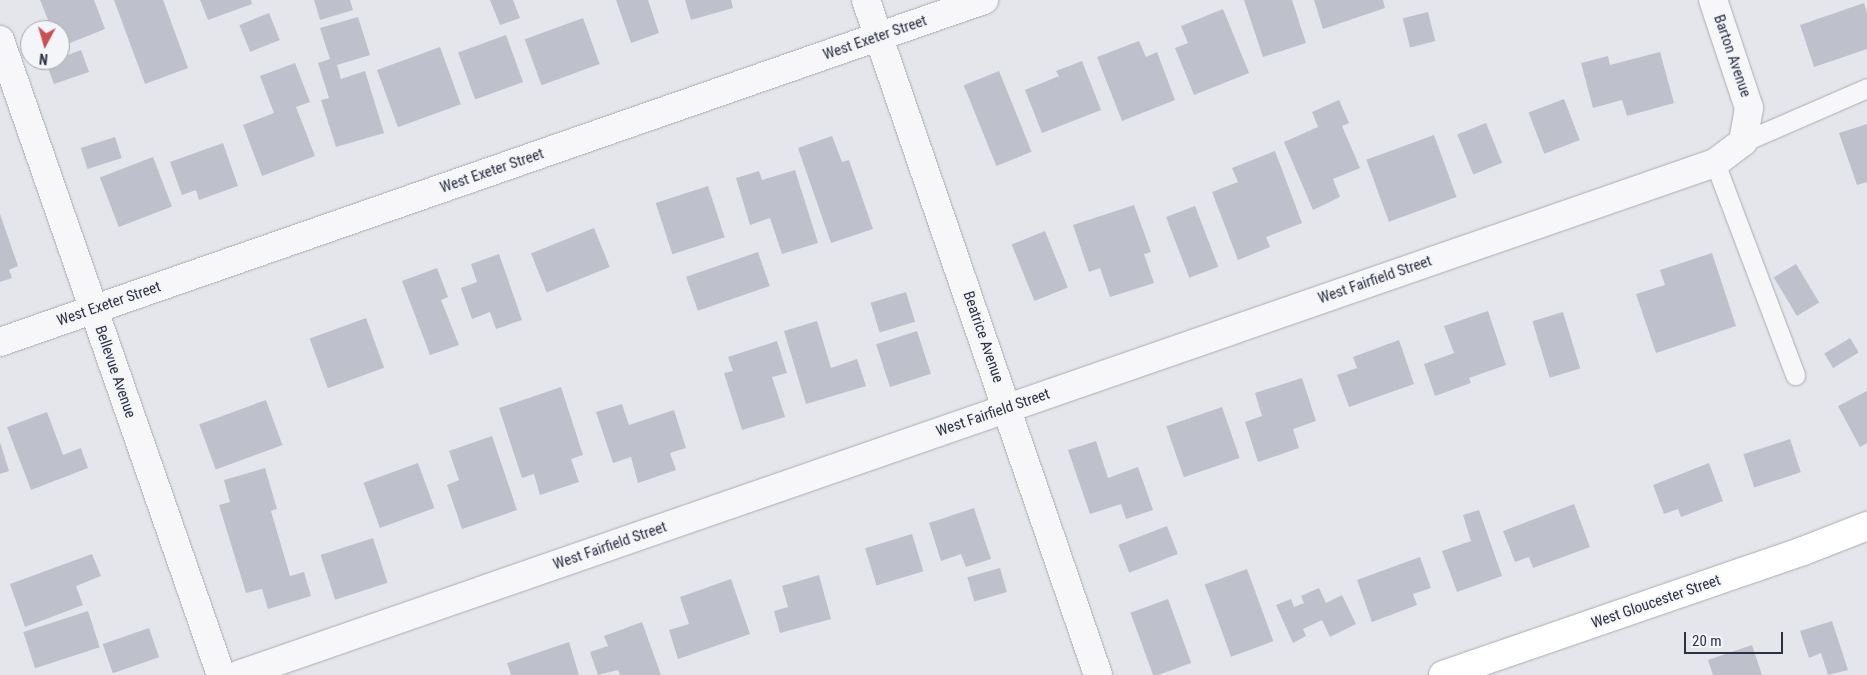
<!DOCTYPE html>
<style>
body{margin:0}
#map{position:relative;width:1867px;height:675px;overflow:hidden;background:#e4e6eb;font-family:"Roboto Condensed",sans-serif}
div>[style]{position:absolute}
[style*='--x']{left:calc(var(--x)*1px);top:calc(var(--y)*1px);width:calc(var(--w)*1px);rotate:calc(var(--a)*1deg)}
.building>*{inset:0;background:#bec1cb;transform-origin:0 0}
.roads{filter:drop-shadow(0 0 1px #a9acb5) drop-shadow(0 0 1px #a9acb5)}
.lane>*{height:19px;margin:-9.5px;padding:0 9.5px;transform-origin:9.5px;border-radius:9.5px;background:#f7f7fa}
.street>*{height:28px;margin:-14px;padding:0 14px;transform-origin:14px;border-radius:14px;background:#f7f7fa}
.secondary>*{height:28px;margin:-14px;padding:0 14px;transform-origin:14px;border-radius:14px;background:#fff}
span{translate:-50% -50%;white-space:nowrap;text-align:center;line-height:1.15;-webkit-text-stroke:4px #f4f5f9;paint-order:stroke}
.street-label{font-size:15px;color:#2c3143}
.north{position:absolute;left:20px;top:20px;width:50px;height:50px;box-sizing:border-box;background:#f4f5f9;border:1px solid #a4a7b0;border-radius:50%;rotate:186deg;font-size:14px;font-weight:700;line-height:20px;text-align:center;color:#2c3143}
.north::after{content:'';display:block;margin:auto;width:18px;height:22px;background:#cb4e50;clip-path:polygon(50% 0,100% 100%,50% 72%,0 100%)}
.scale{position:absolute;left:1684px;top:632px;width:99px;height:22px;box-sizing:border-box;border:2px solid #2c3143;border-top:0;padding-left:6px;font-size:15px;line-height:18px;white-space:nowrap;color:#2c3143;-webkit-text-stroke:4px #f4f5f9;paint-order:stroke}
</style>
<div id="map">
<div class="building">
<div style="clip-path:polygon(40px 0,94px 0,105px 29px,60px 47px,60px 30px,52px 30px)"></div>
<div style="clip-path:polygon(114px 0,163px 0,188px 68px,145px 84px)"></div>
<div style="clip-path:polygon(200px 0,251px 0,252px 4px,208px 20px)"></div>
<div style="clip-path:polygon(314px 0,350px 0,353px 10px,320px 20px)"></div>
<div style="clip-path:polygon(490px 0,513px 0,520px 18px,500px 25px)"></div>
<div style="clip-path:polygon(616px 0,648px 0,659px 33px,631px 43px)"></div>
<div style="clip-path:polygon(685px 0,731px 0,733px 8px,691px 20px)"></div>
<div style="clip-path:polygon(1244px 0,1292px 0,1306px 43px,1263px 57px)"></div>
<div style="clip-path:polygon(1314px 0,1383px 0,1385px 8px,1323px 29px)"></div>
<div style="clip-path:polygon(1864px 3px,1867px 13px,1867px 49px,1814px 67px,1800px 25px)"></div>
<div style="clip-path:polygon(1223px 9px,1249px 73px,1194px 95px,1175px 48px,1188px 43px,1181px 26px)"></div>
<div style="left:1428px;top:12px;width:30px;height:26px;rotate:76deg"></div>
<div style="left:269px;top:13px;width:29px;height:32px;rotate:68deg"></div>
<div style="clip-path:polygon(358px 17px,370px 55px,337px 65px,341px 79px,365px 71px,384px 133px,336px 147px,321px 100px,329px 98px,318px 63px,330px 59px,320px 28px)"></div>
<div style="left:583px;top:18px;width:49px;height:62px;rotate:70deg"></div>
<div style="left:506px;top:35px;width:50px;height:51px;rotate:70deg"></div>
<div style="clip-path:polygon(1139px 41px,1146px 57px,1157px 52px,1175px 100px,1122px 121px,1097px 57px)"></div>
<div style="left:440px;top:47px;width:61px;height:67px;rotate:70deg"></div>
<div style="clip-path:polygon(81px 50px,89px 72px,54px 84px,46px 63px,60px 60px,60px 58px)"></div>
<div style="clip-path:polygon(1660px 52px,1674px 103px,1627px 116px,1622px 100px,1593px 108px,1581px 63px,1608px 56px,1610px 65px)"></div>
<div style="clip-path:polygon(1082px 61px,1101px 110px,1042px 133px,1025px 90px,1059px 76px,1056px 71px)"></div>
<div style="clip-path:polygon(295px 63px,310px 102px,296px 107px,315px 156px,262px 176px,243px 125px,274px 113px,260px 76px)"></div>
<div style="left:999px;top:71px;width:87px;height:38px;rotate:68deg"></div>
<div style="left:1564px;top:99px;width:44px;height:38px;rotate:69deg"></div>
<div style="clip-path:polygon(1339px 100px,1349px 123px,1342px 126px,1360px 168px,1333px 179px,1340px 197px,1313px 210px,1284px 142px,1318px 127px,1312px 112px)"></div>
<div style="left:1486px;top:123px;width:43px;height:31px;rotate:68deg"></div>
<div style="clip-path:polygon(1867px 124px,1867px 182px,1857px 185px,1839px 133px)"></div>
<div style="left:1434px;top:135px;width:66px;height:72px;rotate:70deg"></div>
<div style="clip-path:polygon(832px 136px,842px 162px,849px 160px,873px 229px,831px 243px,798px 148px)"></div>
<div style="left:115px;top:137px;width:22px;height:36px;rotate:72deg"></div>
<div style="clip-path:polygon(223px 143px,238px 186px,199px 200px,196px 190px,182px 195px,170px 162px)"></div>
<div style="clip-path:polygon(1275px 151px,1302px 223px,1266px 237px,1270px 247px,1238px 260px,1212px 192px,1238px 182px,1232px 168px)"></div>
<div style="left:153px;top:157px;width:53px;height:57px;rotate:69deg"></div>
<div style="clip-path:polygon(795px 170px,818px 243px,782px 254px,770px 218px,750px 225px,736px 178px,759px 171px,762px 180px)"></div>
<div style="left:708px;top:186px;width:54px;height:55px;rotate:72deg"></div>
<div style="clip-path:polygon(1134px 205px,1151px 252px,1144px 254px,1154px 283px,1110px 297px,1100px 268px,1089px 272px,1073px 225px)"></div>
<div style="left:1195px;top:206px;width:65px;height:31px;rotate:69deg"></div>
<div style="clip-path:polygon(0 214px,18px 266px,9px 270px,12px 278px,0 282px)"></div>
<div style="left:594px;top:228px;width:42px;height:68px;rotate:68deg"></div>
<div style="left:1045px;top:231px;width:61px;height:36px;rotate:68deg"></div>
<div style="left:758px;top:252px;width:36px;height:76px;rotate:71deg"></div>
<div style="clip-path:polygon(1712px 253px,1736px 326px,1656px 353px,1636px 294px,1665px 285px,1660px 270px)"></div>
<div style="clip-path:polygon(499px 254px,522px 320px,496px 329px,490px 312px,472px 319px,461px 288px,477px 282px,471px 264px)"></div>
<div style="left:1796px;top:264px;width:45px;height:26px;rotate:59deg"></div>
<div style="clip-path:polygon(437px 268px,448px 297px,441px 300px,459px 345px,430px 355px,402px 281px)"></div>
<div style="left:906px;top:292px;width:31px;height:37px;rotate:73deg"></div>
<div style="clip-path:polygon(1488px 311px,1506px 365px,1469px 378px,1471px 383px,1435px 396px,1424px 364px,1454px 353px,1444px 326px)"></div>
<div style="left:1563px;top:312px;width:59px;height:32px;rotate:73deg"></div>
<div style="left:366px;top:318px;width:53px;height:60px;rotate:70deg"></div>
<div style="clip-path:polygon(817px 321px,831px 368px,857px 359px,866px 386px,806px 404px,784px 331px)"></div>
<div style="left:917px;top:331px;width:45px;height:43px;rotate:72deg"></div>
<div style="left:1850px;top:338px;width:17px;height:30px;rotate:59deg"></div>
<div style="clip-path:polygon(1399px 340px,1414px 384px,1349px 407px,1337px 375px,1357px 368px,1353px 357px)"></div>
<div style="clip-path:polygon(777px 341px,787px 373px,772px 377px,785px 417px,742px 430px,724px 373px,733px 371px,728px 357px)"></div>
<div style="clip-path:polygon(1302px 378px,1316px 421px,1293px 429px,1299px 448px,1258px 462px,1245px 422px,1262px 416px,1255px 393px)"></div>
<div style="clip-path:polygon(561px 387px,583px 455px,571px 459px,579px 482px,540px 495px,534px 474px,522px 478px,499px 408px)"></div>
<div style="clip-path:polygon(1867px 391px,1867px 443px,1860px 447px,1838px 406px)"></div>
<div style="left:266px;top:400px;width:48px;height:71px;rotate:70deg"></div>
<div style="clip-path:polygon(622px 404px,629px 425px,674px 410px,686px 448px,670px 453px,676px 470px,638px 483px,631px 457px,613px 463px,596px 412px)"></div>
<div style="left:1222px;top:407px;width:54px;height:59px;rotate:71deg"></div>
<div style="clip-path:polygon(47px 412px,63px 455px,81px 448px,88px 468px,31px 490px,7px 427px)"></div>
<div style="clip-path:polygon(492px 436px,517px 510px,462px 529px,447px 485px,459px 480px,449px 451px)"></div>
<div style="left:1790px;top:439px;width:35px;height:49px;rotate:72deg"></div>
<div style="clip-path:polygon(1096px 441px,1108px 478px,1138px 467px,1153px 510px,1126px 519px,1121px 504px,1090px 514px,1068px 450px)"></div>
<div style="clip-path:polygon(0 442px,9px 471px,0 474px)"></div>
<div style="left:418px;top:463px;width:48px;height:58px;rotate:70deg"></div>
<div style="clip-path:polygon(1709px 463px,1723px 501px,1681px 517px,1678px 509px,1664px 514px,1653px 485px)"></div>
<div style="clip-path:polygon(265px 468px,277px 509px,271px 511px,290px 576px,304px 572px,311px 596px,268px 609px,262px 589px,246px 593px,219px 505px,230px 502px,224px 480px)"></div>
<div style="clip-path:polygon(1574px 504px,1590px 547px,1533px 568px,1529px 557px,1515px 562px,1503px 531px)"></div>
<div style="clip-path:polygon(974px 508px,991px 559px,966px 567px,961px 554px,941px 561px,929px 523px)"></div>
<div style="clip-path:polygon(1479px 510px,1502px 576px,1457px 592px,1442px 551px,1471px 541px,1463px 515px)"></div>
<div style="left:1167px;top:526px;width:30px;height:52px;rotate:69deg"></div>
<div style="left:912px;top:534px;width:39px;height:49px;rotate:73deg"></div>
<div style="left:373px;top:538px;width:47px;height:55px;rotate:72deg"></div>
<div style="clip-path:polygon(92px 554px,101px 576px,76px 586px,83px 605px,25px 627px,10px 584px)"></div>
<div style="clip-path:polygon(1420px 557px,1431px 588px,1413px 594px,1417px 605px,1372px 622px,1357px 580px)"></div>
<div style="left:1000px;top:568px;width:25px;height:34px;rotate:74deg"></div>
<div style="left:1247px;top:569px;width:77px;height:45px;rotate:70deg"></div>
<div style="clip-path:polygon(819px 575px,831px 619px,780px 633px,774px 611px,788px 607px,782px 586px)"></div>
<div style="clip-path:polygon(731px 579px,750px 634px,678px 659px,669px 630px,689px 624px,680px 597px)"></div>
<div style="clip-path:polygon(1319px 588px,1326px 603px,1342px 595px,1356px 624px,1330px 637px,1322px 620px,1303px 629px,1306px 636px,1293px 643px,1276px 605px,1291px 599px,1294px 607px,1304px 603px,1301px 596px)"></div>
<div style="left:1168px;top:599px;width:68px;height:40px;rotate:70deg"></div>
<div style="left:88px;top:611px;width:38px;height:68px;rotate:72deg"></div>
<div style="clip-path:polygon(1832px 621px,1848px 670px,1828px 675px,1821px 653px,1809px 658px,1800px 631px)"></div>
<div style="clip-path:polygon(642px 622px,661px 675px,620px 675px,618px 670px,598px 675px,590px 652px,608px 646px,604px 636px)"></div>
<div style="left:149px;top:628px;width:31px;height:49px;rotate:71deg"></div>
<div style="clip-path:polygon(569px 642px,579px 675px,511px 675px,507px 663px)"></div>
<div style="clip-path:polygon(1752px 645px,1762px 675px,1713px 675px,1708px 660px)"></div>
</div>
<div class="roads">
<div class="lane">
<div style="--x:1743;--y:142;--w:135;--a:-23.5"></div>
<div style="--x:1715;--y:163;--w:227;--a:69.3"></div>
</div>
<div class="street">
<div style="--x:866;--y:0;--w:714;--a:71.03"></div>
<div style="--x:0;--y:40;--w:672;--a:70.81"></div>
<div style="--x:0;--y:342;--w:1042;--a:-19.17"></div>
<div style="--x:238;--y:675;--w:1563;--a:-19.12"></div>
<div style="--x:1715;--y:163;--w:35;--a:-37"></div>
<div style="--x:1743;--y:142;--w:35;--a:-80"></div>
<div style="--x:1749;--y:108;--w:114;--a:-108.4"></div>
</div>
<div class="secondary">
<div style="--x:1443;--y:675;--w:381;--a:-19"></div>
<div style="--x:1803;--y:551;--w:69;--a:-21.3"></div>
</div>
</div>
<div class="street-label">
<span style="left:875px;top:38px;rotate:-19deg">West Exeter Street</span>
<span style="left:1732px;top:56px;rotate:71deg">Barton Avenue</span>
<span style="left:492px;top:171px;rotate:-19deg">West Exeter Street</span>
<span style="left:1375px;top:280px;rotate:-19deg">West Fairfield Street</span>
<span style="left:109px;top:304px;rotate:-19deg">West Exeter Street</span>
<span style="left:983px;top:337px;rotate:71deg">Beatrice Avenue</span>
<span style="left:115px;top:372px;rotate:71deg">Bellevue Avenue</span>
<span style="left:993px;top:413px;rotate:-19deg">West Fairfield Street</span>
<span style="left:610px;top:546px;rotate:-19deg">West Fairfield Street</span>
<span style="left:1656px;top:602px;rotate:-19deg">West Gloucester Street</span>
</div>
<div class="north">N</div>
<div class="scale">20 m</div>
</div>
